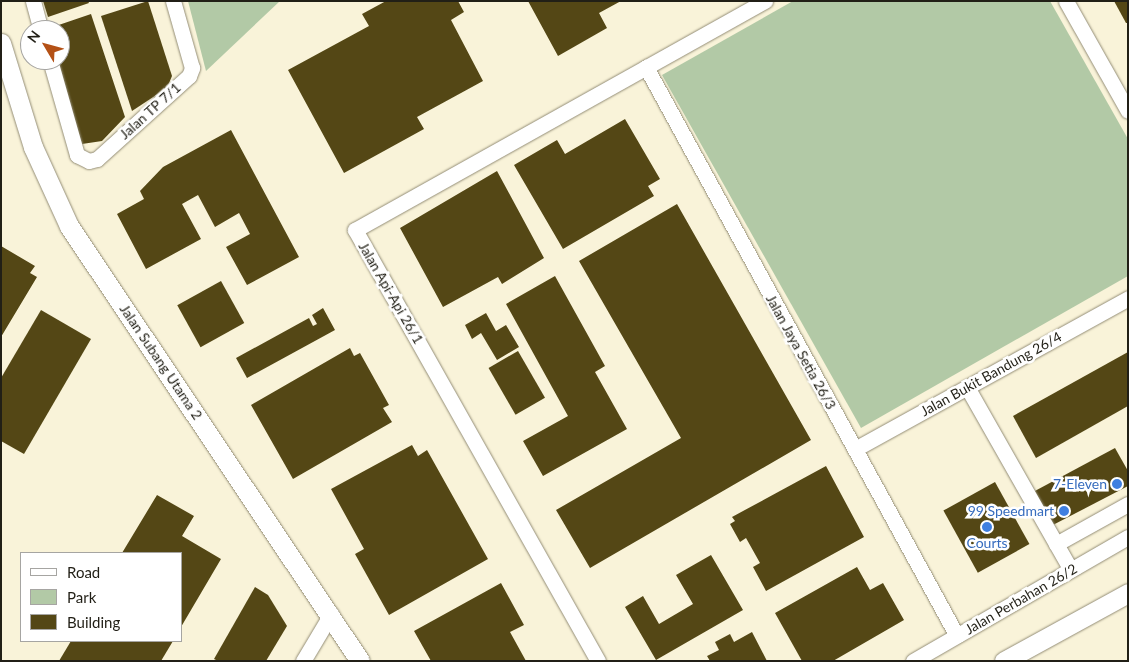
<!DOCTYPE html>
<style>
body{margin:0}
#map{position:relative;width:1129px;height:662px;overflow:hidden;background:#f9f3d9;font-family:Lato,sans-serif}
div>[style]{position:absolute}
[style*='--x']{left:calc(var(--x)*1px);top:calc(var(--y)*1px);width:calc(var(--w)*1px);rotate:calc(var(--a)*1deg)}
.green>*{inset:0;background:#b2c9a6}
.building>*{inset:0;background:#544715;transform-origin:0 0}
.roads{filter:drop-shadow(0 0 1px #938d76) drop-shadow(0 0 1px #938d76)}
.minor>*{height:15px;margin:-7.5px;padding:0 7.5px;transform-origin:7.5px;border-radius:7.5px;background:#fff}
.major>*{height:19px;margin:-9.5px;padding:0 9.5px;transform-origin:9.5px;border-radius:9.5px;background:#fff}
.dots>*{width:14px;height:14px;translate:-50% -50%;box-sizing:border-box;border:2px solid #fff;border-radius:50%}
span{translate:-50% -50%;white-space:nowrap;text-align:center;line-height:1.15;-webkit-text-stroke:5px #fff;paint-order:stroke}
.street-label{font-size:14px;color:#211f16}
.shop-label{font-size:14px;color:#366cbe}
.right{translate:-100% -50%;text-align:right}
.frame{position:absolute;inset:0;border:2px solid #211f16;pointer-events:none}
.legend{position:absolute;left:20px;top:552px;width:162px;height:90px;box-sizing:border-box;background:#fff;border:1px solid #a6a5a2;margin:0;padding:6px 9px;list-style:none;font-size:15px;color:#211f16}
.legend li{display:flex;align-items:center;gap:10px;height:25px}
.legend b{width:25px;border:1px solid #a6a5a2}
.north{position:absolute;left:20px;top:20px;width:50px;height:50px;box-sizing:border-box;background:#fff;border:1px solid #a6a5a2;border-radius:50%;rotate:307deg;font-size:14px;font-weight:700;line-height:20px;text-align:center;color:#211f16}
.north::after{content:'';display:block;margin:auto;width:18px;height:22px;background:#b45116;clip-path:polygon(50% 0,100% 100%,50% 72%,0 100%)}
</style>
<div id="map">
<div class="green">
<div style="clip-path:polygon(188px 1px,280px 1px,206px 71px)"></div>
<div style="clip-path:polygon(793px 1px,1050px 1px,1128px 139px,1128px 276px,861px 428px,662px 75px)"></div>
</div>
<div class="building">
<div style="clip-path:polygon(43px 1px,88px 1px,89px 3px,48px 17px)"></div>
<div style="clip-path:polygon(148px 1px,172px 76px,167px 88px,132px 111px,101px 16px)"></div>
<div style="clip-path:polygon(386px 1px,458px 1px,464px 12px,451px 20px,483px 81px,417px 117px,424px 129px,344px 173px,288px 70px,369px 26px,362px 14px)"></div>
<div style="clip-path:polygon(528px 1px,621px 1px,599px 13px,607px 28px,558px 56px)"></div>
<div style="clip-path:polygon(1114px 1px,1128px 1px,1128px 23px,1126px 23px)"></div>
<div style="clip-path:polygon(91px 14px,125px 117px,102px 141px,82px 144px,54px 60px,60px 60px,60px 30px,44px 30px)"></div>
<div style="clip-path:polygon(625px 119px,660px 179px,648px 186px,654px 196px,563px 249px,514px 165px,557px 140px,565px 154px)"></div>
<div style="clip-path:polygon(231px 130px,299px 257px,247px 285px,226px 247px,250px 234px,239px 213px,215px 227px,198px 195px,182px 204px,201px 239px,146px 269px,117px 214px,144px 199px,140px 191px,163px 167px)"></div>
<div style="clip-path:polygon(497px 171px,544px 258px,502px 284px,498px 277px,443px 307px,400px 228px)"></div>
<div style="clip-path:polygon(677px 204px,811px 440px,590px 568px,556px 510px,681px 438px,579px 261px)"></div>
<div style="clip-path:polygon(1px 246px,35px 266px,30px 273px,37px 277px,1px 337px)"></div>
<div style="clip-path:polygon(555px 276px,605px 366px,595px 372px,627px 429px,543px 476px,523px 441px,568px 416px,506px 304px)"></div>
<div style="left:221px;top:281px;width:48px;height:50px;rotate:61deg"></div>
<div style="clip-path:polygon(323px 308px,335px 330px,247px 378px,236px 358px,309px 318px,313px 326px,317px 324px,312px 315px)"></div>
<div style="clip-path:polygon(41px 310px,91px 339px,24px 454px,1px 441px,1px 378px)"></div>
<div style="clip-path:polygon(486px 313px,496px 331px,506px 325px,519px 347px,497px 360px,481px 333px,472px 339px,465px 325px)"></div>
<div style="clip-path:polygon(350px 348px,354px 356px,360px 353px,389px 405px,383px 408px,392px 422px,293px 479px,251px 405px)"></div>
<div style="left:518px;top:351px;width:54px;height:34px;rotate:60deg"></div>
<div style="clip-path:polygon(1128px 352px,1128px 406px,1036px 458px,1013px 416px)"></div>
<div style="clip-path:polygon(412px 445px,418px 456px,427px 450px,488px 559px,389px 615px,355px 554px,364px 549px,331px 489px)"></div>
<div style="clip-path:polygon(1115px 448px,1128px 471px,1128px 486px,1051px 526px,1033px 492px)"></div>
<div style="clip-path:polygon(826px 466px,864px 537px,766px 591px,753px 567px,760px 563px,746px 538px,740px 542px,730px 524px,735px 521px,732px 517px)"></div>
<div style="left:995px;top:482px;width:71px;height:59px;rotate:61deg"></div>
<div style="clip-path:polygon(157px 495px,194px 516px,182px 536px,221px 559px,181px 627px,181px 553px,122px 553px)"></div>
<div style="clip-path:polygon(711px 555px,743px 610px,656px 660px,625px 607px,643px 596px,659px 624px,693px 604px,676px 575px)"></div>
<div style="clip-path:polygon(857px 567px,870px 590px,883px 583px,904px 620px,833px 661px,802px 661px,775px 613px)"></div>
<div style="clip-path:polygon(501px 583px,524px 625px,510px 632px,526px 661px,431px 661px,414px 631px)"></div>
<div style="clip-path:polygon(255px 587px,268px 595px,287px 626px,266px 661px,218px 661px,214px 659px)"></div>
<div style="clip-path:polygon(752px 632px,767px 661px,710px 661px,707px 656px,719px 650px,715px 642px,730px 634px,734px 642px)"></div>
<div style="clip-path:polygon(71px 641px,173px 641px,161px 661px,59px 661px)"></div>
</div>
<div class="roads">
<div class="minor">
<div style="--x:33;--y:1;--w:30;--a:75"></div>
<div style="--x:1066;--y:1;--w:126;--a:60.6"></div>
<div style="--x:50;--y:60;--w:99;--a:74.1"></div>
<div style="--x:77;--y:155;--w:13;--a:27"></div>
<div style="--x:89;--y:161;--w:8;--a:-14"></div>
<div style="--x:97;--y:159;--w:124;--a:-42.1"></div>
<div style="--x:189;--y:76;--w:9;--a:-69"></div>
<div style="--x:192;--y:68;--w:70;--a:-105.8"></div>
<div style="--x:646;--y:67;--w:648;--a:61.34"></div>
<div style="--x:967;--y:387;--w:210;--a:60.4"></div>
<div style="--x:855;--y:449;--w:312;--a:-28.9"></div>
<div style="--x:1056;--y:544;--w:82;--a:-29.1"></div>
<div style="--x:303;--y:661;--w:55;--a:-59.2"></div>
<div style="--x:598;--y:661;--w:495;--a:-119.4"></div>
<div style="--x:355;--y:230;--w:470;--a:-29.2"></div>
<div style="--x:913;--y:661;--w:248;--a:-30"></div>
</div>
<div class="major">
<div style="--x:1;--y:43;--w:109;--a:72.9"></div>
<div style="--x:33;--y:147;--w:87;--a:65.5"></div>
<div style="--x:69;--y:226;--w:523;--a:56.22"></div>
<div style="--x:1004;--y:661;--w:141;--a:-28.7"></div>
</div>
</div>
<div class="dots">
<div style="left:1117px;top:484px;background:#3f7fe0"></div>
<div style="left:1064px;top:511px;background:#3f7fe0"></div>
<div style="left:987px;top:527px;background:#3f7fe0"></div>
</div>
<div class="street-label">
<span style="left:150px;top:111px;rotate:-42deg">Jalan TP 7/1</span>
<span style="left:391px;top:293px;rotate:60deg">Jalan Api-Api 26/1</span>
<span style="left:801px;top:352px;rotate:61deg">Jalan Jaya Setia 26/3</span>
<span style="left:161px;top:362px;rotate:56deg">Jalan Subang Utama 2</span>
<span style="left:991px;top:374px;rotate:-29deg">Jalan Bukit Bandung 26/4</span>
<span style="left:1021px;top:599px;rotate:-30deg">Jalan Perbahan 26/2</span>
</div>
<div class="shop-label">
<span class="right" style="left:1107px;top:484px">7-Eleven</span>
<span class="right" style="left:1054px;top:511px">99 Speedmart</span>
<span style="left:987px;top:543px">Courts</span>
</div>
<div class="frame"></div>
<ul class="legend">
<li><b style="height:6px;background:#fff"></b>Road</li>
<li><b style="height:14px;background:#b2c9a6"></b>Park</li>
<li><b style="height:14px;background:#544715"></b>Building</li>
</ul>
<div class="north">N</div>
</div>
